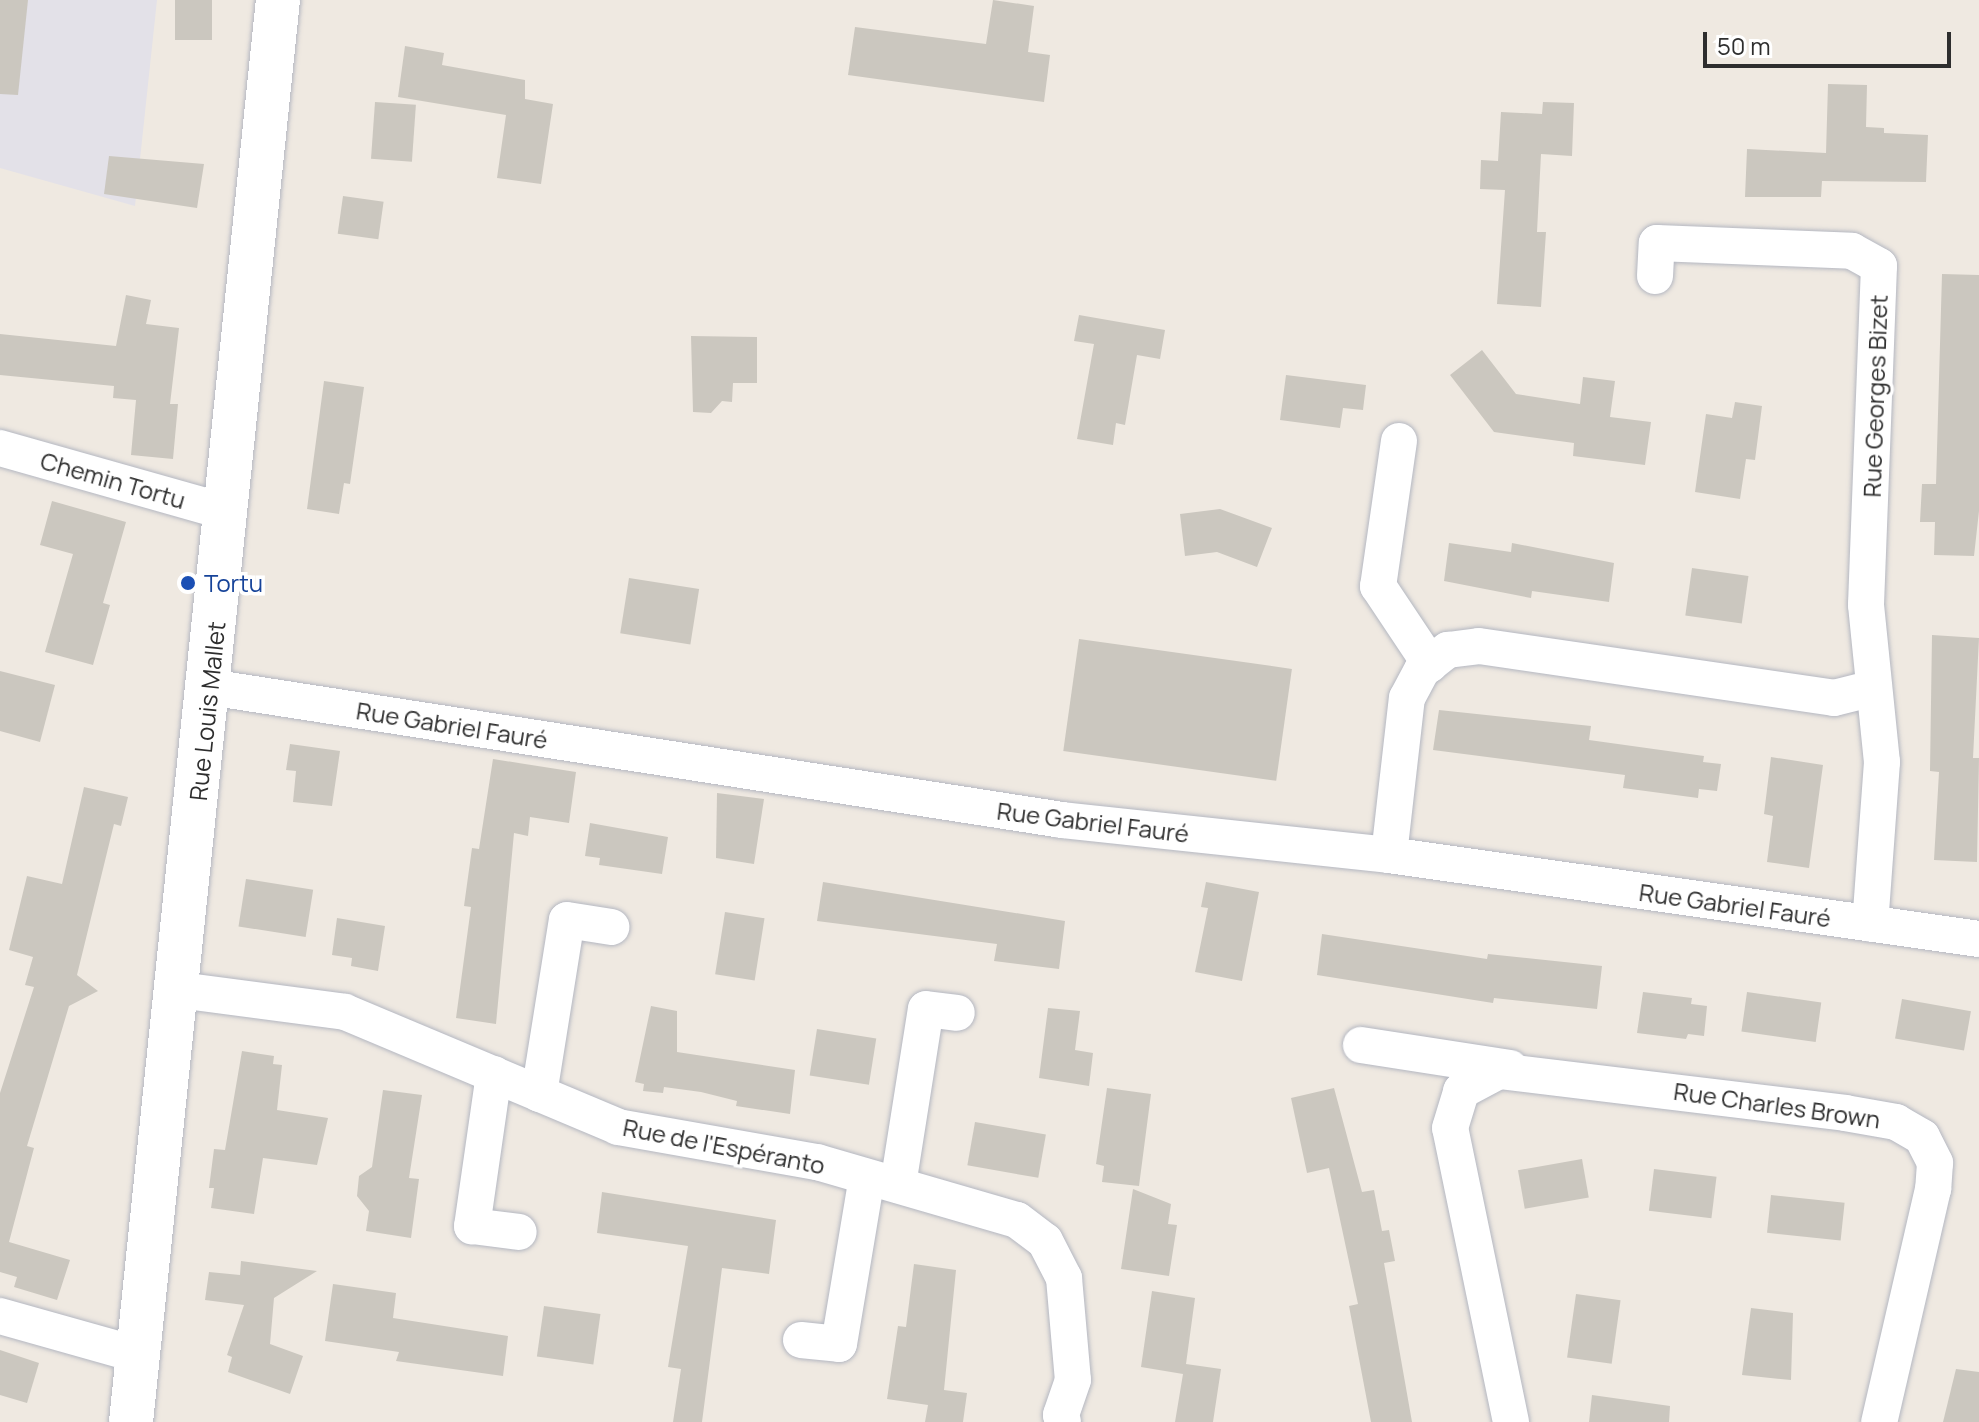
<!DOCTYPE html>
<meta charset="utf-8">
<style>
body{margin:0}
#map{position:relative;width:1979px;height:1422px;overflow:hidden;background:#efe9e1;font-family:Manrope,sans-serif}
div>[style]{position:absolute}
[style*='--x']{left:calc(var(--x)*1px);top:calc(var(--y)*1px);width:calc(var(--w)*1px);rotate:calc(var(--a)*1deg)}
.industrial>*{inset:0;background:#e3e1e8}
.building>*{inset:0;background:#cbc7bf;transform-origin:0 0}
.roads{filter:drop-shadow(0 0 2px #b4b7c1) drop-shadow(0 0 2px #b4b7c1)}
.street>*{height:36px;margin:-18px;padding:0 18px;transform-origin:18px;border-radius:18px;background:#fff}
.secondary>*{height:44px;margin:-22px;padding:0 22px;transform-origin:22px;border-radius:22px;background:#fff}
.dots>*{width:22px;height:22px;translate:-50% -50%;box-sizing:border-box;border:4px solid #fff;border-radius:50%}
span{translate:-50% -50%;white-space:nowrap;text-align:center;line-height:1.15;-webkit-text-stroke:7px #fff;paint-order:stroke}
.street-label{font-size:24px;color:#2e2e2e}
.transit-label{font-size:24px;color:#164399}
.left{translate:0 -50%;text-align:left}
.scale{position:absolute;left:1703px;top:32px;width:248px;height:36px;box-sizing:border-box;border:4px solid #2e2e2e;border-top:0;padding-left:10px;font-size:24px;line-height:28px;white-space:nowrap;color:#2e2e2e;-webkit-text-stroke:6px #fff;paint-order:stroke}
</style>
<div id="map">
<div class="industrial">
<div style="clip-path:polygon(0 0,157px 0,135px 206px,0 168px)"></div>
</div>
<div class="building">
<div style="clip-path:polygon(0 0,28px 0,18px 95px,0 94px)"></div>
<div style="left:175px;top:0;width:37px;height:40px"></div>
<div style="clip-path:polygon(993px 0,1034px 6px,1028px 52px,1050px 55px,1044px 102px,848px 75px,855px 27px,986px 44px)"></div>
<div style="clip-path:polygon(405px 46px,444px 53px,442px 65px,525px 80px,525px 99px,553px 104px,541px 184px,497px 178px,506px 115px,398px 97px)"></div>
<div style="clip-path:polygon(1828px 84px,1867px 85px,1866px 127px,1884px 128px,1884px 133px,1928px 135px,1926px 182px,1822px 181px,1821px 197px,1745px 197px,1747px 149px,1826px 153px)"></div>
<div style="left:375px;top:102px;width:41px;height:57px;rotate:4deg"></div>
<div style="clip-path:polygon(1543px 102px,1574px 103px,1572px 156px,1541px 154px,1537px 232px,1546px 232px,1541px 307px,1497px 304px,1505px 190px,1480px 189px,1481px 160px,1498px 161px,1501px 112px,1542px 114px)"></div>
<div style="clip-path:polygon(109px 156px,204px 164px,197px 208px,104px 194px)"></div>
<div style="left:343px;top:196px;width:41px;height:38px;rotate:8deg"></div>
<div style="clip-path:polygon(1942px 274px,1979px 275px,1979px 511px,1974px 556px,1934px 555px,1935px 522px,1920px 522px,1922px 484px,1936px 484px)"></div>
<div style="clip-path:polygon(126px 295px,151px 300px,146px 324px,179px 328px,170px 404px,178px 404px,173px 459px,131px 455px,136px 400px,113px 398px,114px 386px,0 375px,0 334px,116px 346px)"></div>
<div style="clip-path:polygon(1079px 315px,1165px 330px,1160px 359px,1137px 355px,1125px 425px,1116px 423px,1113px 445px,1077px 439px,1094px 344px,1074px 341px)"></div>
<div style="clip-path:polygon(691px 336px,757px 337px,757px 383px,733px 383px,732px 402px,722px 401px,711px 413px,693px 412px)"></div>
<div style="clip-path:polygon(1482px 350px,1516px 394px,1580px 404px,1583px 377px,1615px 381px,1610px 417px,1651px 422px,1645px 465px,1573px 456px,1574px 443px,1494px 432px,1450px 375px)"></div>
<div style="clip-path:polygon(1286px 375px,1366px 385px,1363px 410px,1343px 408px,1340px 428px,1280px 420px)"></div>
<div style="clip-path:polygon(324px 381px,364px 387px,350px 484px,344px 483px,339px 514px,307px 509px)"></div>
<div style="clip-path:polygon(1735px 402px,1762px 406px,1755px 460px,1746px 459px,1740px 499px,1695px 492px,1706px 414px,1732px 418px)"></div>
<div style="clip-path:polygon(52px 501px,126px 522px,103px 603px,110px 605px,93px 665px,45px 652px,73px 554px,40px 545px)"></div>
<div style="clip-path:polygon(1220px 509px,1272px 528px,1257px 567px,1217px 552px,1185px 556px,1180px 514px)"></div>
<div style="clip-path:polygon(1449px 543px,1511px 552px,1512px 543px,1614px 563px,1609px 602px,1532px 591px,1531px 598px,1444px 581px)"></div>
<div style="left:1692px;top:568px;width:57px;height:48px;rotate:8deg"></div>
<div style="left:629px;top:578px;width:71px;height:56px;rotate:9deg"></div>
<div style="clip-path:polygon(1932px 635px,1979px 638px,1973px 758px,1979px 758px,1977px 862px,1934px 860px,1939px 772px,1930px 771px)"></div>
<div style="left:1079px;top:639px;width:215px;height:113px;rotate:8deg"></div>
<div style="clip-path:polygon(0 671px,55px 685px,40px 742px,0 731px)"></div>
<div style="clip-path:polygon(1439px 710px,1591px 726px,1589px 740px,1704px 756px,1703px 762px,1721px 764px,1717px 791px,1699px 789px,1698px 798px,1623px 788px,1625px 775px,1433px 750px)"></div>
<div style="clip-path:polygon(290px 744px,340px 751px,332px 806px,293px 802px,296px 771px,286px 770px)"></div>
<div style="clip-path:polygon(1771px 757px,1823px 765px,1809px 868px,1767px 862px,1773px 816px,1764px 814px)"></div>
<div style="clip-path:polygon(493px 759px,576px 772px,569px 823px,530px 817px,528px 836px,514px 833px,496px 1024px,456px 1018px,471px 907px,464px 906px,472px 848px,479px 849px)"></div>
<div style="clip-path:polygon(84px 787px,128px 797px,121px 826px,114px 824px,77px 975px,98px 991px,69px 1006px,27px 1146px,34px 1148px,9px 1242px,70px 1260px,57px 1300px,14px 1287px,17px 1277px,0 1272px,0 1093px,34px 987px,25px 985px,33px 957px,9px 950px,27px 876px,62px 884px)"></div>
<div style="clip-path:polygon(717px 793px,764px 799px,754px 864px,716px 858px)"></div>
<div style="clip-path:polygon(590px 823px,668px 837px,662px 874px,599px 865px,600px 858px,585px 856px)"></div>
<div style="left:246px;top:879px;width:68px;height:48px;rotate:9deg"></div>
<div style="clip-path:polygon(823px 882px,1065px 921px,1059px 969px,994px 961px,997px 944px,817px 921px)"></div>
<div style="clip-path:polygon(1206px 882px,1259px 892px,1242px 981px,1195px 972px,1208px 908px,1201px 907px)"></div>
<div style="left:725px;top:912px;width:40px;height:63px;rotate:9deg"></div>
<div style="clip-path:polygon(337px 918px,385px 926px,378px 971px,351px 966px,352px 958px,332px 955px)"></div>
<div style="clip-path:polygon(1322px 934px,1487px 959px,1488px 954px,1602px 966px,1597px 1009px,1494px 998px,1493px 1003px,1317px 975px)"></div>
<div style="clip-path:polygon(1643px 992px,1692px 998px,1691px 1004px,1707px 1006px,1704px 1036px,1688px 1034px,1686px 1039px,1637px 1033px)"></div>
<div style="left:1747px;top:992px;width:75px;height:40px;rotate:8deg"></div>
<div style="left:1902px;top:999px;width:70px;height:40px;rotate:10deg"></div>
<div style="clip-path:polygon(651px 1006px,677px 1011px,677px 1052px,795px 1070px,790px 1114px,736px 1106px,737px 1101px,701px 1092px,664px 1087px,663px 1093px,643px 1091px,644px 1084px,635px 1082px)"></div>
<div style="clip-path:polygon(1048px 1008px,1080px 1011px,1075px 1050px,1093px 1053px,1089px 1086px,1039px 1078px)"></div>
<div style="left:817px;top:1029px;width:60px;height:47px;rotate:9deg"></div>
<div style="clip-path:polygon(242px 1051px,274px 1056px,273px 1064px,282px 1065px,277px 1110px,328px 1118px,317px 1165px,263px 1158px,254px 1214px,211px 1208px,214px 1188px,209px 1188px,214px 1149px,225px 1150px)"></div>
<div style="clip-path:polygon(1107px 1088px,1151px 1094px,1139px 1186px,1102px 1182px,1104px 1166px,1096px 1164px)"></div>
<div style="clip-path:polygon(1334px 1088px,1362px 1192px,1374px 1190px,1382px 1231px,1389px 1230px,1395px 1261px,1384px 1263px,1412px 1422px,1371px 1422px,1349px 1306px,1358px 1304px,1329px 1168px,1307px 1173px,1291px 1098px)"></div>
<div style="clip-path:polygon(383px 1090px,422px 1095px,409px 1178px,419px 1179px,411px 1238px,366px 1231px,369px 1211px,357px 1196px,359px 1176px,372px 1167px)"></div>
<div style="left:975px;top:1122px;width:72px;height:44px;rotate:10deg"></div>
<div style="left:1582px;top:1159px;width:39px;height:65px;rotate:80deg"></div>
<div style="left:1654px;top:1169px;width:63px;height:42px;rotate:7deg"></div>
<div style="clip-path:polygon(1133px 1189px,1171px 1204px,1168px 1224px,1177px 1225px,1169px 1276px,1121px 1269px)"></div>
<div style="clip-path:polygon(602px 1192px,776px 1220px,769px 1274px,722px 1268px,702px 1422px,673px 1422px,681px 1369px,668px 1367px,688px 1246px,597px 1233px)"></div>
<div style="left:1771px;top:1195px;width:74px;height:38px;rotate:6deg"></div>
<div style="clip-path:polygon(241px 1261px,317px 1271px,274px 1298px,270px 1344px,303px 1356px,290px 1394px,228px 1372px,232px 1357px,227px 1355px,244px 1305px,205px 1300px,209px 1272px,240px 1275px)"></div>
<div style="clip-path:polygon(914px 1264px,956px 1270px,944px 1390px,967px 1393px,963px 1422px,925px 1422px,928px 1405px,887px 1399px,898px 1326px,906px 1327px)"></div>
<div style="clip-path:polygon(333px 1284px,396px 1293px,393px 1318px,508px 1336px,503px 1376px,396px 1361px,399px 1352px,325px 1341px)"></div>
<div style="clip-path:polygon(1152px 1291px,1195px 1298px,1186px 1364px,1221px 1369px,1213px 1422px,1175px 1422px,1183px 1374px,1141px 1367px)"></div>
<div style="left:1576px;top:1294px;width:45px;height:64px;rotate:8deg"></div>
<div style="left:544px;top:1306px;width:57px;height:51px;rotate:8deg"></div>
<div style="clip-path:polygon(1751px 1308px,1793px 1313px,1791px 1380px,1742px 1375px)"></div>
<div style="clip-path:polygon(0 1350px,39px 1363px,27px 1403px,0 1395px)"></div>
<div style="clip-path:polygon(1956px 1369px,1979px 1372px,1979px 1422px,1943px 1422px)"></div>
<div style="clip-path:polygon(1592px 1395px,1670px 1406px,1669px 1422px,1589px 1422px)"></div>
</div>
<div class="roads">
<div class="street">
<div style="--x:1655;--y:276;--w:33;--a:-87"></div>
<div style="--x:1657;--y:243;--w:195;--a:2.3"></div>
<div style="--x:1852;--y:251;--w:31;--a:29"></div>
<div style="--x:1879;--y:266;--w:339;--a:92.2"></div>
<div style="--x:1866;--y:605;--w:158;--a:84.2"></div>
<div style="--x:1882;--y:762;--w:162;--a:94.2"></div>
<div style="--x:1399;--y:441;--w:147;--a:98.2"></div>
<div style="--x:1378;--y:586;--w:94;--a:56.3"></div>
<div style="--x:0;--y:448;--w:235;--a:15.8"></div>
<div style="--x:209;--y:687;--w:863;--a:8.86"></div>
<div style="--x:1062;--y:820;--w:329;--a:6.1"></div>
<div style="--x:1389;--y:855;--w:596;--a:8.1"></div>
<div style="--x:1389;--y:855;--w:158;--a:-83.5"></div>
<div style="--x:1407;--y:698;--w:32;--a:-62"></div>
<div style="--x:1422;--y:670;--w:33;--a:-38"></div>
<div style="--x:1448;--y:650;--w:31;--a:-7"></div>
<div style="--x:1479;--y:646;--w:359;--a:8.3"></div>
<div style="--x:1834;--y:698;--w:38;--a:-14"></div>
<div style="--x:179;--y:990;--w:167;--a:7.5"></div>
<div style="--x:345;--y:1012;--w:296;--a:22.8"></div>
<div style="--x:618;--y:1127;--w:202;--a:10"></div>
<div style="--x:817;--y:1162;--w:208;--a:16.2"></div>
<div style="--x:1017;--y:1220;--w:35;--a:37"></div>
<div style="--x:1045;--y:1241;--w:42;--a:62.8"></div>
<div style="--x:1064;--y:1278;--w:102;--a:85"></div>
<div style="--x:1073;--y:1380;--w:37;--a:109"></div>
<div style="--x:1061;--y:1415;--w:7;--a:74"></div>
<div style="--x:1361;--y:1045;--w:151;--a:8.8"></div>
<div style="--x:494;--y:1074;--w:154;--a:98.2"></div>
<div style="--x:472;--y:1226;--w:47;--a:7.3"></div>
<div style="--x:539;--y:1094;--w:176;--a:-80.9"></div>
<div style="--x:567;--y:920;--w:45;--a:9"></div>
<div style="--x:898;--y:1185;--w:178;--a:-81"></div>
<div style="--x:926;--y:1009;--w:31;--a:7"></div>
<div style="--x:0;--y:1316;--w:144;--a:15.7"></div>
<div style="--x:801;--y:1340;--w:38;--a:6"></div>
<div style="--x:839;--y:1344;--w:169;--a:-80.5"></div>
<div style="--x:1511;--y:1422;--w:300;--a:-101.7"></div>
<div style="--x:1450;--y:1128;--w:39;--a:-73"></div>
<div style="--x:1461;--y:1091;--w:43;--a:-27.8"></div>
<div style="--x:1499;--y:1071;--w:349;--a:6.9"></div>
<div style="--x:1845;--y:1113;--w:52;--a:10"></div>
<div style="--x:1896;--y:1122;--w:30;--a:30"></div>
<div style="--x:1922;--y:1137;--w:29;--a:63"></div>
<div style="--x:1935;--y:1163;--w:26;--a:94"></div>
<div style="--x:1933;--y:1189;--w:239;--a:103"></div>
</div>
<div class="secondary">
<div style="--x:131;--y:1422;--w:1430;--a:-84.1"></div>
</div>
</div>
<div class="dots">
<div style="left:188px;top:583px;background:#1a4fb4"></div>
</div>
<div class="street-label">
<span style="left:1875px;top:396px;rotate:-88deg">Rue Georges Bizet</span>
<span style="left:113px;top:480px;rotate:16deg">Chemin Tortu</span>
<span style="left:207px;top:711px;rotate:-84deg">Rue Louis Mallet</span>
<span style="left:452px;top:725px;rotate:9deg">Rue Gabriel Fauré</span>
<span style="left:1093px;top:822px;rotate:7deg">Rue Gabriel Fauré</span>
<span style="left:1735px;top:905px;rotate:8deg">Rue Gabriel Fauré</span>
<span style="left:1777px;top:1105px;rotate:8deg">Rue Charles Brown</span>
<span style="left:724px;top:1146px;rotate:11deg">Rue de l'Espéranto</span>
</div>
<div class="transit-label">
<span class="left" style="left:204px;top:583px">Tortu</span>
</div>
<div class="scale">50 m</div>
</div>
